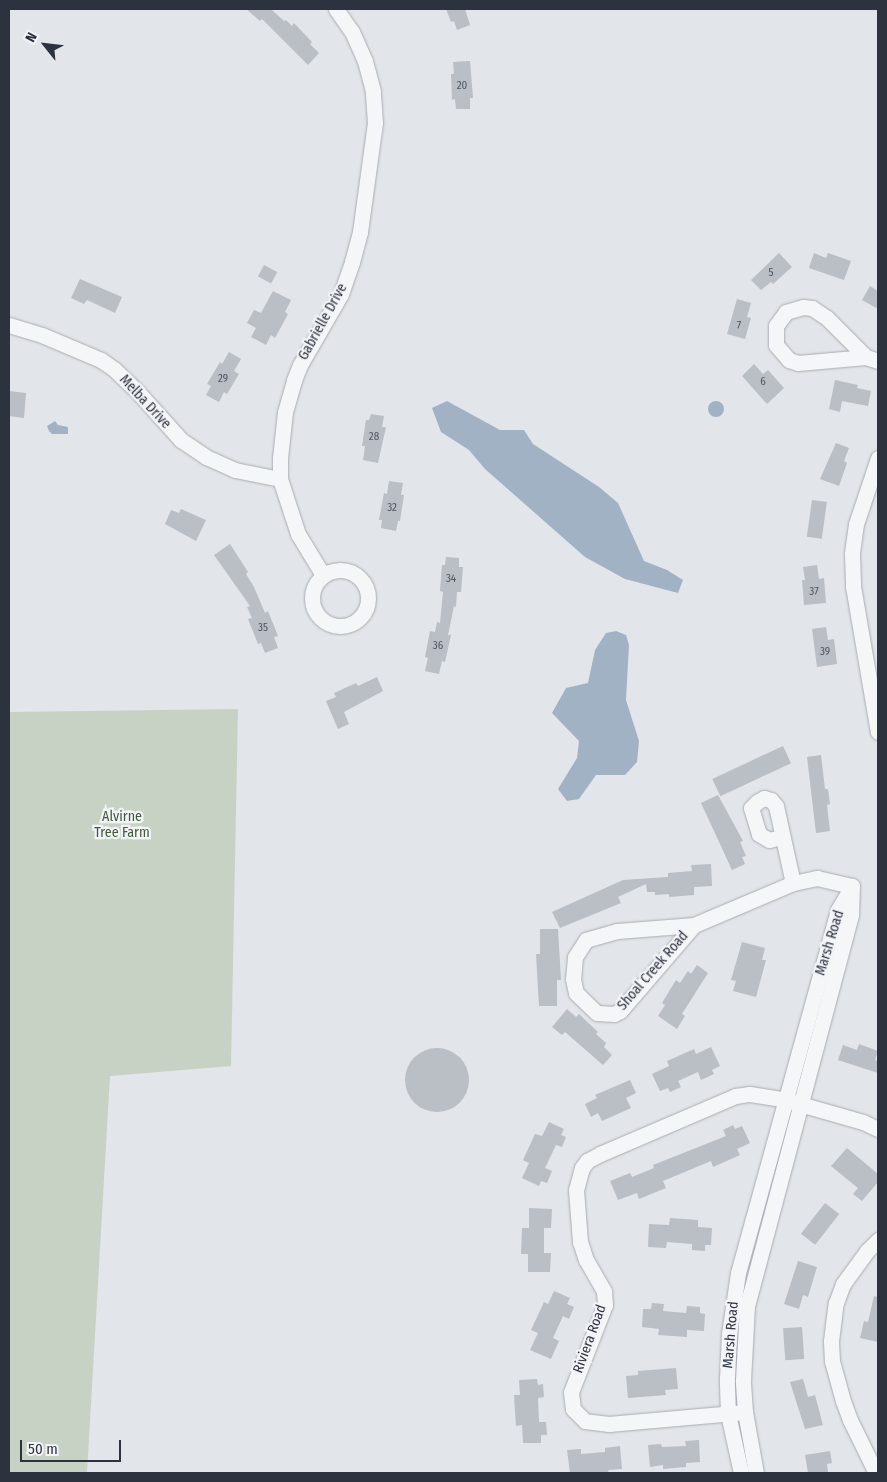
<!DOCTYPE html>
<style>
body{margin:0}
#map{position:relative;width:887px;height:1482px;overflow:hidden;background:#e2e5e9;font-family:"Fira Sans Condensed",sans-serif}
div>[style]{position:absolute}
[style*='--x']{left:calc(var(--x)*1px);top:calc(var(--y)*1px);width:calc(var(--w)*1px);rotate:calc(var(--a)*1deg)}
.green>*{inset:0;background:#c8d2c4}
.water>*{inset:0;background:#a1b2c5}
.round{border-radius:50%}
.building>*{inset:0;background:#babec5;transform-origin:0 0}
.roads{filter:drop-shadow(0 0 1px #a8acb3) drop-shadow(0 0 1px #a8acb3)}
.street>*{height:15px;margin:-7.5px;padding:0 7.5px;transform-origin:7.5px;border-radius:7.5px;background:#f5f6f8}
.street>.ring{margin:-7.5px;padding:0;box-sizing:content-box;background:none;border:15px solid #f5f6f8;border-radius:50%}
span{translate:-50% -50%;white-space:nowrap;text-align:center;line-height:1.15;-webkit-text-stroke:4.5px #f2f4f7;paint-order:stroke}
.number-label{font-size:11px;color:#505660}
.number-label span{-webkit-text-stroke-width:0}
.street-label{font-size:14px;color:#2c333f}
.park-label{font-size:14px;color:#405a3b}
.frame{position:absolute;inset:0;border:10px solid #2c333f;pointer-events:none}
.north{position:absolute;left:20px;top:20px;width:50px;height:50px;-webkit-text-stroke:4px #f2f4f7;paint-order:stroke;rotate:299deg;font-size:14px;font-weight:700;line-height:20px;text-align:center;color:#2c333f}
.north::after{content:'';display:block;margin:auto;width:18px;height:22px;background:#2c333f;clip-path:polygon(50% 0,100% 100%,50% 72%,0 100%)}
.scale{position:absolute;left:20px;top:1440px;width:101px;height:22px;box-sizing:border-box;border:2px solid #2c333f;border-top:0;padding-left:6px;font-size:15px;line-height:18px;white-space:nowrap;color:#2c333f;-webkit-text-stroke:4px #f2f4f7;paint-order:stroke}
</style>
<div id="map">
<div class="green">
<div style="clip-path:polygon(238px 709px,231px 1066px,110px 1076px,87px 1473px,9px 1473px,9px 712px)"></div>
</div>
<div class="water">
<div class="round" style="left:708px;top:401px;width:16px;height:16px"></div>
<div style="clip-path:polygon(447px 401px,500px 430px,524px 430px,533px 444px,599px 487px,618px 503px,644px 561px,667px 570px,683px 580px,678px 593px,625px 579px,585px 557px,485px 469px,469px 450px,441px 432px,432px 408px)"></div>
<div style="clip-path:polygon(55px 421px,58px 425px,68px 427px,68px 434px,52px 434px,49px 431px,47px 426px)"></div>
<div style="clip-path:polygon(616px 631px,626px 635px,629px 645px,626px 700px,639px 741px,637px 762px,625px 775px,596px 775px,579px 799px,567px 801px,558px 789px,577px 758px,579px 741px,552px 713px,566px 688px,588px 683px,595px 650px,606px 633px)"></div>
</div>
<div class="building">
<div style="clip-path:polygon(246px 9px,271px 9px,284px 21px,286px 20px,292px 26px,294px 23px,312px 42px,310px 44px,319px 53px,308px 65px,262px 19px,260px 21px)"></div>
<div style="clip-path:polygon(446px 9px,465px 9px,470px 25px,457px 30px,454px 21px,451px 22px)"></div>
<div style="clip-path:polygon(470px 61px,473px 98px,470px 98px,470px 109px,456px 109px,455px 99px,452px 100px,451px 74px,454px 74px,453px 62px)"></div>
<div style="clip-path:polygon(779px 253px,792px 267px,773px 284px,771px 282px,761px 290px,751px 280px)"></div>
<div style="clip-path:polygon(814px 253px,826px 258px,828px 253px,851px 261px,844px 280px,809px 268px)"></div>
<div style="left:264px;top:265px;width:15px;height:13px;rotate:28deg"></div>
<div style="clip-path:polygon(80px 279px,122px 297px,115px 313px,87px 300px,84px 304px,71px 298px)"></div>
<div style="clip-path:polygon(870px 286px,878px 291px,878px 309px,862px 300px)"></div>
<div style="clip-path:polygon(273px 291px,291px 300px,285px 312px,288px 314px,275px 338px,271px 335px,266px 345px,251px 337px,256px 328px,247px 323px,254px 310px,261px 313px)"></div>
<div style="clip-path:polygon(737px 299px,751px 303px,747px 317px,751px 318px,745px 339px,727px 334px)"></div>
<div style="clip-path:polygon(229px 352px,241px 359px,234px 371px,239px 374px,227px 394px,224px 392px,219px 402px,206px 395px,211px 386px,207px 384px,220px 362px,222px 364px)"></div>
<div style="clip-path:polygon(754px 364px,763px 374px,768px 370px,784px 388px,767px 404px,742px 376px)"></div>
<div style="clip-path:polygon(835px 380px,858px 385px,857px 388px,871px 391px,868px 406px,842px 401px,840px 412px,829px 409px)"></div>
<div style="clip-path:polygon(9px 391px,26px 393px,24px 418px,9px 416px)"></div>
<div style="clip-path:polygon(371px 414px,384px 416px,382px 427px,386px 427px,378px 463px,363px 460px,365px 446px,362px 446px,366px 420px,369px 420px)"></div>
<div style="clip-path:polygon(836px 443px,849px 448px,844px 461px,847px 463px,839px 486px,820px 479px)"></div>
<div style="clip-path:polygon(389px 481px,403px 483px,401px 495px,404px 495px,400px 521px,398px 521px,396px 531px,381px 528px,382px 520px,379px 520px,384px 493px,387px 494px)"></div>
<div style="left:812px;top:500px;width:15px;height:37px;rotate:8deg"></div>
<div style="clip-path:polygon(181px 509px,206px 520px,196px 541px,165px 524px,171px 510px,179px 513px)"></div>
<div style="clip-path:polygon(230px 544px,248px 572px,246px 574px,254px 587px,265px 613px,268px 611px,278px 636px,274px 637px,278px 648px,265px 653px,261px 643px,258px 644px,248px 619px,252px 618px,247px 607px,250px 606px,214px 555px)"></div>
<div style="clip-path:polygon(446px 557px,459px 558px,459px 567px,463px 567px,461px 592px,457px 592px,456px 607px,454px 606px,448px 635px,451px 635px,445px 662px,442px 661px,439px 674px,425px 671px,428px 658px,425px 657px,430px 631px,435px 632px,437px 622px,440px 623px,443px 592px,440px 591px,442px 565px,445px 565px)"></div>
<div style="clip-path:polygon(817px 565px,819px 579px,824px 578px,826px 603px,804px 605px,802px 580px,805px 580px,803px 567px)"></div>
<div style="clip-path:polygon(826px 627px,828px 640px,834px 639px,837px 664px,817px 667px,812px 629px)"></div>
<div style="clip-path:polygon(377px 677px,383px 691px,344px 712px,349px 724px,338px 729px,326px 701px,336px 697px,334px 693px,356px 683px,358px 686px)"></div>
<div style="left:783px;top:746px;width:19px;height:78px;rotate:65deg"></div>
<div style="clip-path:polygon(821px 755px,825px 789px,828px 789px,830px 804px,827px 805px,830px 831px,816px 833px,807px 757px)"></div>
<div style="clip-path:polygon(718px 795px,743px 841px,740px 842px,746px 856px,742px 857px,745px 864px,732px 870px,701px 803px)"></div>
<div style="clip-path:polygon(711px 864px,712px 886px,694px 887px,694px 895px,669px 897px,669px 894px,655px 895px,655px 892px,647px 892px,646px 884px,618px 897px,621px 903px,560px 928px,552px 912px,623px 880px,668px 877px,668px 873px,692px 871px,691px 865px)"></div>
<div style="clip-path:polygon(540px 929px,558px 929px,561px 980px,557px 980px,557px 1006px,539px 1006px,536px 954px,540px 954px)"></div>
<div style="clip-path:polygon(742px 942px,765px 948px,762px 960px,766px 960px,756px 997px,733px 991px,736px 981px,731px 980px)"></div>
<div style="clip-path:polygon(697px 965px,708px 973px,682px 1014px,685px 1016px,677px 1029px,658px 1016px,665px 1005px,662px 1003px,676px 980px,680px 983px,688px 971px,691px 974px)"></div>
<div style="clip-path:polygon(567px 1009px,576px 1017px,579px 1014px,598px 1032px,596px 1034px,606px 1043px,604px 1047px,612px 1055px,603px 1065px,565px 1032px,562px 1035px,552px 1027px)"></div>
<div style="clip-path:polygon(859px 1044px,878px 1051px,875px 1060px,878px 1061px,878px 1073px,838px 1060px,843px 1045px,857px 1050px)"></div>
<div style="clip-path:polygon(711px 1047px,720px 1066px,712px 1070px,714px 1074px,701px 1080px,698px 1072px,678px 1081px,681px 1087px,670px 1092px,668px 1088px,660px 1091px,652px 1074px,669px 1066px,667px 1061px,694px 1049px,696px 1054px)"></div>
<div class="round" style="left:405px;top:1048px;width:64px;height:64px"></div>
<div style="clip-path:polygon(630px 1080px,636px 1093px,626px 1098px,631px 1108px,602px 1121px,598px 1113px,591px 1117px,585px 1104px,597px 1098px,595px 1095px)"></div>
<div style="clip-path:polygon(549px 1122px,564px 1129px,561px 1135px,566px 1137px,562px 1147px,556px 1145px,545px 1168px,552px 1171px,547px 1183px,541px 1181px,539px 1186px,522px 1178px,529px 1163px,523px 1160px,535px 1134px,542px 1136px)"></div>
<div style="clip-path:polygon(733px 1125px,735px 1129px,742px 1126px,750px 1143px,737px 1149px,740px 1155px,713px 1167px,711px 1161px,663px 1181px,666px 1188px,639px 1199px,637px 1193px,618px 1200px,610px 1181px,630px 1173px,632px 1177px,654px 1168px,653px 1165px,726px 1136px,723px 1130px)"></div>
<div style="clip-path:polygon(847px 1148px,878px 1174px,878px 1182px,862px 1201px,853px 1194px,858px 1188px,831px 1166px)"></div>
<div style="left:825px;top:1203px;width:18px;height:39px;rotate:38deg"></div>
<div style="clip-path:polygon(529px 1208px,552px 1209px,551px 1228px,544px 1228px,544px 1253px,551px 1253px,550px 1272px,528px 1272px,528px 1254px,521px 1254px,522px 1228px,529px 1228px)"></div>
<div style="clip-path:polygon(670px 1218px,698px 1220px,698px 1227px,712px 1228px,711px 1245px,705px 1245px,705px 1251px,692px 1250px,692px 1244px,667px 1242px,666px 1248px,648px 1247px,649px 1224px,669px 1225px)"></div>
<div style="clip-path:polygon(798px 1261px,817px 1267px,808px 1297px,803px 1295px,799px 1309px,784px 1304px)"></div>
<div style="clip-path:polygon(554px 1291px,570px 1298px,567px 1304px,574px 1307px,569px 1319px,563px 1316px,553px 1338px,559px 1341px,551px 1359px,530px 1350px,538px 1333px,531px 1330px,544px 1302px,548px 1304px)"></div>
<div style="clip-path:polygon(874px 1296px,878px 1297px,878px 1342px,860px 1338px,864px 1321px,868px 1322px)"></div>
<div style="clip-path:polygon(652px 1303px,664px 1304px,663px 1311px,686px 1313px,687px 1306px,700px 1307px,700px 1313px,705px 1314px,704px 1331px,687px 1330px,687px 1337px,658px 1335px,659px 1329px,642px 1327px,643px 1309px,651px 1309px)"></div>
<div style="left:802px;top:1327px;width:32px;height:19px;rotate:86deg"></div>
<div style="clip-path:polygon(676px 1368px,678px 1389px,665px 1390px,666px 1395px,628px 1398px,626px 1376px,638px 1375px,638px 1371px)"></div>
<div style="clip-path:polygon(537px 1379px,538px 1385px,543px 1384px,544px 1397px,538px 1398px,539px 1422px,546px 1422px,547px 1435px,541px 1435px,541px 1443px,523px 1443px,522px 1425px,516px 1426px,514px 1395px,520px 1395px,519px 1380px)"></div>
<div style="clip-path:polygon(803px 1379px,808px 1397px,815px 1395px,823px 1425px,805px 1429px,790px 1382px)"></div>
<div style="clip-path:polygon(699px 1440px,700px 1462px,686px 1463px,686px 1467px,663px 1469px,663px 1465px,650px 1467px,648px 1445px,661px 1444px,662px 1447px,686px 1446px,685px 1441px)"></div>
<div style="clip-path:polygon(620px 1446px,622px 1469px,608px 1470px,609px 1473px,570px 1473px,567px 1450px,581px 1449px,581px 1454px,605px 1452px,605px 1448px)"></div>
<div style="clip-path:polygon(830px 1451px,832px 1463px,827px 1464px,828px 1473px,808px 1473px,805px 1455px)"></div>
</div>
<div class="roads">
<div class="street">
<div style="--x:9;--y:325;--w:34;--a:17"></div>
<div style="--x:42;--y:335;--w:64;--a:23"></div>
<div style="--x:101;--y:360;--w:16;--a:35"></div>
<div style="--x:114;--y:369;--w:32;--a:44"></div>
<div style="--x:137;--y:391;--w:66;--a:48.1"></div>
<div style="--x:181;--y:440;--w:30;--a:34"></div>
<div style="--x:206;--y:457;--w:32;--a:24"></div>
<div style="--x:235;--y:470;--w:46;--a:11.3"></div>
<div style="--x:866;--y:357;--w:55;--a:-135"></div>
<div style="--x:827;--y:318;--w:18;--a:-146"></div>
<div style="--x:812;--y:308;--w:9;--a:-174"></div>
<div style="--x:803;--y:307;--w:18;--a:164"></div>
<div style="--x:786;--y:312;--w:17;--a:126"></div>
<div style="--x:776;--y:326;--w:19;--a:90"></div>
<div style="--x:776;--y:345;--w:20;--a:49"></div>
<div style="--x:789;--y:360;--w:9;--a:18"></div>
<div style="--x:798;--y:363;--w:68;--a:-5"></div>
<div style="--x:866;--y:357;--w:13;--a:18"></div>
<div style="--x:878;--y:458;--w:70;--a:108.4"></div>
<div style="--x:856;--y:524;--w:30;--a:98"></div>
<div style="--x:852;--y:554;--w:32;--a:88"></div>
<div style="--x:853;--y:586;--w:148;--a:80.3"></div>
<div class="ring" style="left:312px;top:570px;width:41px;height:41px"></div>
<div style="--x:323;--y:575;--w:48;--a:-121.4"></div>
<div style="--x:298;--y:534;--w:58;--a:-108.1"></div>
<div style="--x:280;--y:479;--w:21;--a:-90"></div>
<div style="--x:280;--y:458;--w:46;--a:-83.8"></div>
<div style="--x:285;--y:412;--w:33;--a:-74"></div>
<div style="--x:294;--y:380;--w:16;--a:-68"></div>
<div style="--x:300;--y:365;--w:82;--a:-60"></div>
<div style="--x:341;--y:294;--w:34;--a:-71"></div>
<div style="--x:352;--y:262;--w:31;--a:-75"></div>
<div style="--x:360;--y:232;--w:110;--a:-82.2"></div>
<div style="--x:375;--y:123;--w:32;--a:-94"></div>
<div style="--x:373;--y:91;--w:31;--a:-105"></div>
<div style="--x:365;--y:61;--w:32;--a:-114"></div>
<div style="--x:352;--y:32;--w:28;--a:-125"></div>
<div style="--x:781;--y:837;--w:12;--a:166"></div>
<div style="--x:769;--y:840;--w:12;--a:-149"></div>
<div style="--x:759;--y:834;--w:27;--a:-107"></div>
<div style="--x:751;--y:808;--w:8;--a:-45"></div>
<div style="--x:757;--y:802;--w:8;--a:-30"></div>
<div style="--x:764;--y:798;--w:7;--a:16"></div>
<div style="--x:771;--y:800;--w:8;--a:50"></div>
<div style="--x:776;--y:806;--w:79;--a:77.6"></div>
<div style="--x:694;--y:925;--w:77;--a:175.5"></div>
<div style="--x:617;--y:931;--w:32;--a:164"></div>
<div style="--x:586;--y:940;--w:20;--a:123"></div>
<div style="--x:575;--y:957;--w:22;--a:95"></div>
<div style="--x:573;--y:979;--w:14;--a:78"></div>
<div style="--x:576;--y:993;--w:29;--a:44"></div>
<div style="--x:597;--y:1013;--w:17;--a:3"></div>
<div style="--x:614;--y:1014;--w:7;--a:-27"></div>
<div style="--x:620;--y:1011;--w:113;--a:-49.3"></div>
<div style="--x:694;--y:925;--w:108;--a:-23"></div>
<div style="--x:793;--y:883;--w:25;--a:-12"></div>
<div style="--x:817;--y:878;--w:36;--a:13"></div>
<div style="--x:745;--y:1412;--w:137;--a:175"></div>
<div style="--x:609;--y:1424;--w:24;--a:-173"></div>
<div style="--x:585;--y:1421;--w:17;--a:-135"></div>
<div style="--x:573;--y:1409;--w:17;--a:-97"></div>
<div style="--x:571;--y:1392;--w:93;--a:-68.7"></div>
<div style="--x:605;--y:1305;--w:14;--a:-94"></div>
<div style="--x:604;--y:1291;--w:36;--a:-120"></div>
<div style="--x:586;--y:1260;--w:19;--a:-108"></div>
<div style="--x:580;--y:1242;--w:52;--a:-94.4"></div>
<div style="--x:576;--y:1190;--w:23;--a:-75"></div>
<div style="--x:582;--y:1168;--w:9;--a:-54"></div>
<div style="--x:587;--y:1161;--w:15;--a:-28"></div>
<div style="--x:600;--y:1154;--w:147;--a:-23.2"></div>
<div style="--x:735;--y:1096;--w:15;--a:-8"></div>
<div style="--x:750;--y:1094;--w:36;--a:9"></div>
<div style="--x:786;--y:1100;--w:80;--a:15.9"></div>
<div style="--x:863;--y:1122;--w:17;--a:25"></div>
<div style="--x:741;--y:1473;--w:60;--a:-102.4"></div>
<div style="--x:728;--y:1414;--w:35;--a:-92"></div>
<div style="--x:727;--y:1379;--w:45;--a:-87.5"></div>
<div style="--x:729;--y:1334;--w:62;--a:-81.6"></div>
<div style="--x:738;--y:1273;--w:377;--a:-74.6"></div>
<div style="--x:838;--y:910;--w:28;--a:-60"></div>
<div style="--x:756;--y:1473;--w:62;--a:-100.2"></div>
<div style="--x:745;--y:1412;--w:32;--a:-94"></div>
<div style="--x:743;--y:1380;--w:74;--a:-86.9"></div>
<div style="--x:747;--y:1306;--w:406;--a:-75.1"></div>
<div style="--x:851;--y:914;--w:24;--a:-88"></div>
<div style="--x:876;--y:1473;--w:59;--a:-116.1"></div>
<div style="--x:850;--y:1420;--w:20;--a:-110"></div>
<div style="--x:843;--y:1401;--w:41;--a:-105.4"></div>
<div style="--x:832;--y:1361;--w:20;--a:-93"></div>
<div style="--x:831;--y:1341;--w:38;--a:-83"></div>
<div style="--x:836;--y:1303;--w:20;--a:-70"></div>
<div style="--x:843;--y:1284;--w:41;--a:-54"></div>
<div style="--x:867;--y:1251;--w:16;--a:-45"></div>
</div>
</div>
<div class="number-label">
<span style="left:462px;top:86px">20</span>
<span style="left:771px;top:273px">5</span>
<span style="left:739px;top:326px">7</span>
<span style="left:223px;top:379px">29</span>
<span style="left:763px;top:382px">6</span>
<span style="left:374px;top:437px">28</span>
<span style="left:392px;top:508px">32</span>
<span style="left:451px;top:579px">34</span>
<span style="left:814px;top:592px">37</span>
<span style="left:263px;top:628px">35</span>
<span style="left:438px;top:646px">36</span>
<span style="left:825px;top:652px">39</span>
</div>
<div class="street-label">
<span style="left:323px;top:322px;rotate:-61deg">Gabrielle Drive</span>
<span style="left:145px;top:402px;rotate:47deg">Melba Drive</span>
<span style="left:830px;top:943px;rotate:-73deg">Marsh Road</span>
<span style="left:653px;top:971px;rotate:-49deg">Shoal Creek Road</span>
<span style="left:731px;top:1335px;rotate:-85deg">Marsh Road</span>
<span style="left:590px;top:1339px;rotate:-70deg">Riviera Road</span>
</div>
<div class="park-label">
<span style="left:122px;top:825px">Alvirne<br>Tree Farm</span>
</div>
<div class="frame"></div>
<div class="north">N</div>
<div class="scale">50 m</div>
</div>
